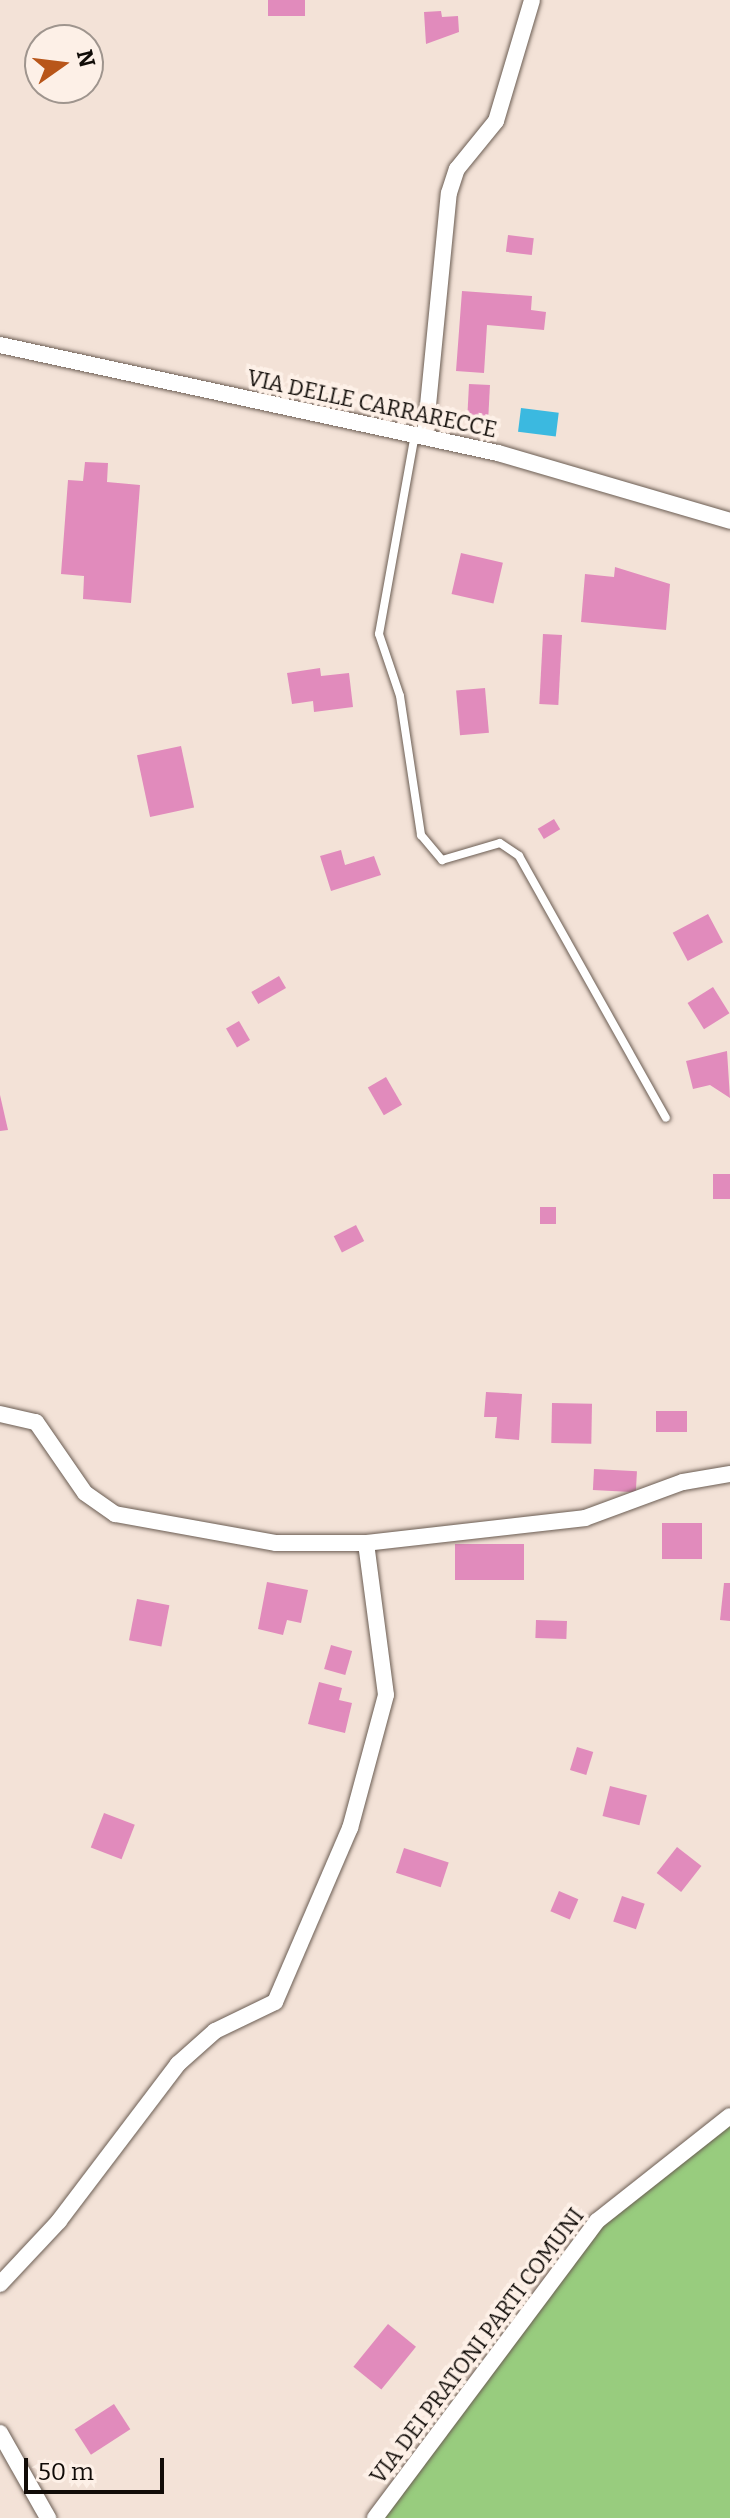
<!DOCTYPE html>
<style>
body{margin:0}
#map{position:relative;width:730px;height:2518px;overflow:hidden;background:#f3e2d7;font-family:Bitter,serif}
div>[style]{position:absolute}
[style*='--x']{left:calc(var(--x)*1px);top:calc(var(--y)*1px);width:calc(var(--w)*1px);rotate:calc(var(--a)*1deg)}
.green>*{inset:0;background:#98cc7e}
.water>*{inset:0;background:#3bb9e0;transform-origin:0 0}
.building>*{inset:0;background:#e18bbc;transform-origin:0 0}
.roads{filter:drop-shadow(0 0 2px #6b5d53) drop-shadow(0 0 2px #6b5d53)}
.service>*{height:8px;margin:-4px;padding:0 4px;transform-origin:4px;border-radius:4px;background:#fff}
.minor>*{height:16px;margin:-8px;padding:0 8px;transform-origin:8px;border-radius:8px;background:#fff}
span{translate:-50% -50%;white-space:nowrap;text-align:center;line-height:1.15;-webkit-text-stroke:7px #fdf0e7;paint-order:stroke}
.street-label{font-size:22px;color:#110c08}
.north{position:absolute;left:24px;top:24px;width:80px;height:80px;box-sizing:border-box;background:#fdf0e7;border:2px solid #9f958e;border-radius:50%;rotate:76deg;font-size:22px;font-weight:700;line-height:32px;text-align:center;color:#110c08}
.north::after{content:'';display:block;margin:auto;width:28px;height:36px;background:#b8561a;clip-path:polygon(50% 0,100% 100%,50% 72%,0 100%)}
.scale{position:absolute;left:24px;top:2458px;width:140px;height:36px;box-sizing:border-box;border:4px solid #110c08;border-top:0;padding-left:10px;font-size:24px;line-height:28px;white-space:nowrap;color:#110c08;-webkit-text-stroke:6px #fdf0e7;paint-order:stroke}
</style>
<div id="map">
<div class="green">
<div style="clip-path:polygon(730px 2116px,730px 2518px,375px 2518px,583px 2237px)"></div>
</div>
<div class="water">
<div style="left:521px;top:408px;width:38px;height:24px;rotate:7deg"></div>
</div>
<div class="building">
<div style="left:268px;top:0;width:37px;height:16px"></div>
<div style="clip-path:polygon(441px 11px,442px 17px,458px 16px,459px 32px,426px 44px,424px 12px)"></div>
<div style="left:508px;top:235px;width:26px;height:17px;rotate:7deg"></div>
<div style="clip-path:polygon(462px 291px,532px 296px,531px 310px,546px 312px,544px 330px,487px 325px,484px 373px,456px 371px)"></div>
<div style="left:469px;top:384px;width:21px;height:34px;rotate:3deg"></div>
<div style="clip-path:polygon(85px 462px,108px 463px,107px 482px,140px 485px,131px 603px,83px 599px,84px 576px,61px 574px,68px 480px,83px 481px)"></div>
<div style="left:461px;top:553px;width:43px;height:42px;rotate:13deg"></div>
<div style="clip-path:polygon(615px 567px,670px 584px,666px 630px,581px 622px,585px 574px,614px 577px)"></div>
<div style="left:543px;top:634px;width:19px;height:70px;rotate:3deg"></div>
<div style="clip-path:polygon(320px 668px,321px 676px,349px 673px,353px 707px,314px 712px,313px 701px,292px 704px,287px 673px)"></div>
<div style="left:485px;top:688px;width:45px;height:29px;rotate:85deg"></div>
<div style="left:181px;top:746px;width:63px;height:45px;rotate:78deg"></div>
<div style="left:554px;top:819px;width:12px;height:19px;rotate:59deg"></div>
<div style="clip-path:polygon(341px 850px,345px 865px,374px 856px,381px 875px,331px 891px,320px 856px)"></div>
<div style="left:708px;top:914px;width:32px;height:40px;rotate:62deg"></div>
<div style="left:279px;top:976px;width:14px;height:32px;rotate:60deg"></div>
<div style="left:713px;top:987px;width:31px;height:30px;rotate:58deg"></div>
<div style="left:239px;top:1021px;width:22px;height:15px;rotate:60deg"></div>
<div style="clip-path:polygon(727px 1051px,730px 1098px,710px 1085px,693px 1089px,686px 1061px)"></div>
<div style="left:386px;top:1077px;width:32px;height:21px;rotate:60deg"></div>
<div style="clip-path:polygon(0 1095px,8px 1130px,0 1131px)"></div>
<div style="left:730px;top:1174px;width:25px;height:17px;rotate:90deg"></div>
<div style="left:540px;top:1207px;width:16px;height:17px"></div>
<div style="left:356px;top:1225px;width:18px;height:25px;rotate:63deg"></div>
<div style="clip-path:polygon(486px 1392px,522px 1394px,519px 1440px,495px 1438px,497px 1417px,484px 1417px)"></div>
<div style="left:552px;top:1403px;width:40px;height:40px;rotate:1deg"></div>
<div style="left:656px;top:1411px;width:31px;height:21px"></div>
<div style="left:594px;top:1469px;width:43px;height:21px;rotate:3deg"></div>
<div style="left:662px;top:1523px;width:40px;height:36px"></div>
<div style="left:455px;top:1544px;width:69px;height:36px"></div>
<div style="clip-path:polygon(267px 1582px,308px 1590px,301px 1623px,287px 1620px,283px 1635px,258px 1629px)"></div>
<div style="clip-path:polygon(724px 1583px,730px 1583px,730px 1621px,720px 1620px)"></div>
<div style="left:137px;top:1599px;width:33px;height:42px;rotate:11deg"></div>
<div style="left:536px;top:1620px;width:31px;height:18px;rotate:2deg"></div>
<div style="left:331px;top:1645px;width:22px;height:25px;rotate:16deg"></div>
<div style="clip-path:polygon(319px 1682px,342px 1688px,339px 1700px,352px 1703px,345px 1733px,308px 1724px)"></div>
<div style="left:577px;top:1747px;width:17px;height:24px;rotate:17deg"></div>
<div style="left:610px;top:1786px;width:38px;height:31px;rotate:14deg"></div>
<div style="left:104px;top:1813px;width:33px;height:37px;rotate:21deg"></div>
<div style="left:677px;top:1847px;width:31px;height:33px;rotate:38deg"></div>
<div style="left:404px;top:1848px;width:47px;height:26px;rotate:18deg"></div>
<div style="left:559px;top:1891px;width:21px;height:22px;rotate:23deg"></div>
<div style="left:622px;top:1896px;width:24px;height:27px;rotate:19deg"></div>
<div style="left:388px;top:2324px;width:36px;height:55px;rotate:39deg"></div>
<div style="left:114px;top:2404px;width:30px;height:47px;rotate:57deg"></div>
</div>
<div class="roads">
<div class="service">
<div style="--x:415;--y:434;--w:203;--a:100.2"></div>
<div style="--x:379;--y:634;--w:65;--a:71.3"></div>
<div style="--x:400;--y:696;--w:141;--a:81.4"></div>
<div style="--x:421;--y:835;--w:33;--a:50"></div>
<div style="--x:442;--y:860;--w:60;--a:-16.3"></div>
<div style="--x:500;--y:843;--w:23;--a:34"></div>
<div style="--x:519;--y:856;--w:300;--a:60.7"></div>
</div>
<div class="minor">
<div style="--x:0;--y:345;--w:510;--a:12.24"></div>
<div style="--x:498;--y:453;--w:242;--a:16.3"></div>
<div style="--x:425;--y:436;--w:244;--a:-84.4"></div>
<div style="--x:449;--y:193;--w:25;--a:-72"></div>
<div style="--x:457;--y:169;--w:62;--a:-50.9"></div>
<div style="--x:496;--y:121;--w:126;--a:-73.4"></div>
<div style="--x:0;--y:1414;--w:37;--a:13"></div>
<div style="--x:36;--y:1422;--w:86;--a:55.4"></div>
<div style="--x:85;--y:1493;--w:37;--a:35"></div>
<div style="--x:115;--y:1514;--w:164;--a:10.2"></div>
<div style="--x:276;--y:1543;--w:90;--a:0"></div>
<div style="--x:366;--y:1543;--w:153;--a:82.5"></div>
<div style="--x:386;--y:1695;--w:138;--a:105.1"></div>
<div style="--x:350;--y:1828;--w:189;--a:113.3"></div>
<div style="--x:275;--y:2002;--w:67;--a:154.2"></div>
<div style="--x:215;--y:2031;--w:50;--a:138.3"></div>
<div style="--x:178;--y:2064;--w:197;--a:127.2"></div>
<div style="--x:59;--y:2221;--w:86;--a:133.1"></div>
<div style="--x:366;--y:1543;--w:220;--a:-6.5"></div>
<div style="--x:585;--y:1518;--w:104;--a:-20.2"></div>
<div style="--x:683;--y:1482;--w:48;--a:-9.7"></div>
<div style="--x:0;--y:2433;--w:98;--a:60.5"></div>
<div style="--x:375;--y:2518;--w:371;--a:-53.2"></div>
<div style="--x:597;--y:2221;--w:169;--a:-38.3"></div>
</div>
</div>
<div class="street-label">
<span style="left:372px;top:404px;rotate:12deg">VIA DELLE CARRARECCE</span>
<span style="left:477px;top:2346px;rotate:-53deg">VIA DEI PRATONI PARTI COMUNI</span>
</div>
<div class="north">N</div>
<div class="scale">50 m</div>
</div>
